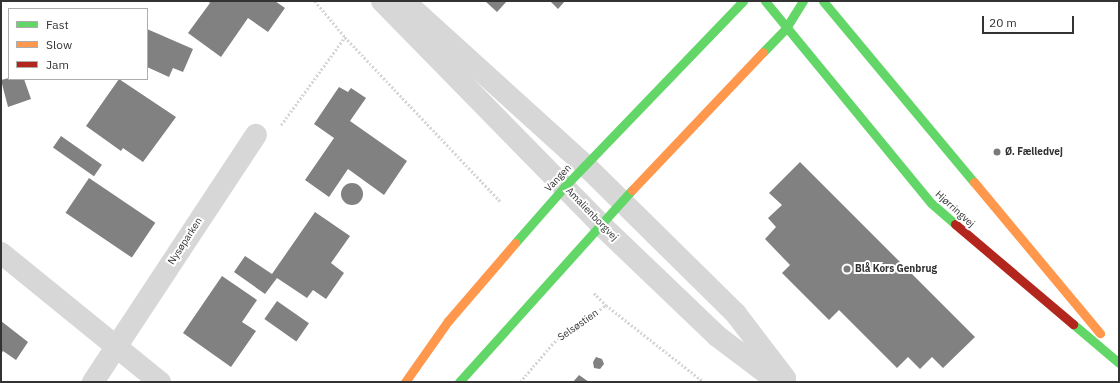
<!DOCTYPE html>
<meta charset="utf-8">
<style>
body{margin:0}
#map{position:relative;width:1120px;height:383px;overflow:hidden;background:#fff;font-family:"IBM Plex Sans",sans-serif}
div>[style]{position:absolute}
[style*='--x']{left:calc(var(--x)*1px);top:calc(var(--y)*1px);width:calc(var(--w)*1px);rotate:calc(var(--a)*1deg)}
.building>*{inset:0;background:#818181;transform-origin:0 0}
.round{border-radius:50%}
.path>*{height:2.5px;margin-top:-1.25px;transform-origin:0;background:repeating-linear-gradient(90deg,#d6d6d6 0 2px,transparent 0 4px)}
.street>*{height:22px;margin:-11px;padding:0 11px;transform-origin:11px;border-radius:11px;background:#d7d7d7}
.fast>*{height:9px;margin:-4.5px;padding:0 4.5px;transform-origin:4.5px;border-radius:4.5px;background:#63d668}
.slow>*{height:9px;margin:-4.5px;padding:0 4.5px;transform-origin:4.5px;border-radius:4.5px;background:#ff974d}
.jam>*{height:9px;margin:-4.5px;padding:0 4.5px;transform-origin:4.5px;border-radius:4.5px;background:#b3261e}
.dots>*{width:11px;height:11px;translate:-50% -50%;box-sizing:border-box;border:2px solid #fff;border-radius:50%}
span{translate:-50% -50%;white-space:nowrap;text-align:center;line-height:1.15;-webkit-text-stroke:4px #fff;paint-order:stroke}
.poi-label{font-size:10px;color:#333;font-weight:700}
.left{translate:0 -50%;text-align:left}
.street-label{font-size:10px;color:#333}
.frame{position:absolute;inset:0;border:2px solid #333;pointer-events:none}
.legend{position:absolute;left:8px;top:8px;width:140px;height:72px;box-sizing:border-box;background:#fff;border:1px solid #adadad;margin:0;padding:5px 7px;list-style:none;font-size:12px;color:#333}
.legend li{display:flex;align-items:center;gap:8px;height:20px}
.legend b{width:20px;border:1px solid #adadad}
.scale{position:absolute;left:982px;top:16px;width:92px;height:18px;box-sizing:border-box;border:2px solid #333;border-top:0;padding-left:5px;font-size:12px;line-height:14px;white-space:nowrap;color:#333;-webkit-text-stroke:3px #fff;paint-order:stroke}
</style>
<div id="map">
<div class="building">
<div style="clip-path:polygon(208px 1px,275px 1px,285px 8px,268px 32px,248px 18px,221px 57px,188px 33px,210px 3px)"></div>
<div style="clip-path:polygon(485px 1px,507px 1px,497px 12px)"></div>
<div style="clip-path:polygon(550px 1px,565px 1px,558px 9px)"></div>
<div style="clip-path:polygon(147px 29px,193px 49px,183px 72px,173px 68px,169px 77px,147px 67px)"></div>
<div style="clip-path:polygon(9px 78px,24px 79px,31px 99px,8px 107px,1px 80px)"></div>
<div style="clip-path:polygon(119px 79px,176px 117px,143px 162px,123px 148px,121px 151px,86px 126px)"></div>
<div style="clip-path:polygon(339px 87px,348px 92px,351px 88px,366px 98px,350px 121px,407px 161px,384px 195px,348px 169px,329px 197px,305px 180px,334px 138px,314px 124px)"></div>
<div style="left:61px;top:136px;width:50px;height:14px;rotate:35deg"></div>
<div style="clip-path:polygon(800px 162px,975px 337px,943px 368px,932px 357px,920px 369px,908px 357px,897px 368px,839px 310px,829px 320px,782px 273px,790px 265px,765px 239px,776px 227px,768px 218px,782px 205px,769px 193px)"></div>
<div style="left:89px;top:178px;width:80px;height:42px;rotate:34deg"></div>
<div class="round" style="left:341px;top:183px;width:22px;height:22px"></div>
<div style="clip-path:polygon(315px 212px,350px 236px,331px 263px,344px 273px,326px 299px,313px 290px,307px 298px,277px 278px,265px 294px,234px 272px,245px 256px,272px 274px)"></div>
<div style="clip-path:polygon(222px 276px,257px 300px,242px 322px,256px 331px,231px 367px,183px 333px)"></div>
<div style="left:277px;top:301px;width:39px;height:22px;rotate:35deg"></div>
<div style="clip-path:polygon(1px 321px,28px 342px,16px 360px,3px 351px,1px 354px)"></div>
<div style="clip-path:polygon(596px 357px,602px 359px,604px 364px,600px 369px,594px 368px,593px 362px)"></div>
<div style="clip-path:polygon(579px 375px,589px 382px,573px 382px)"></div>
</div>
<div class="path">
<div style="--x:315;--y:1;--w:47;--a:50.2"></div>
<div style="--x:345;--y:37;--w:226;--a:46.6"></div>
<div style="--x:281;--y:125;--w:109;--a:-54"></div>
<div style="--x:594;--y:293;--w:17;--a:45"></div>
<div style="--x:606;--y:305;--w:125;--a:38.2"></div>
<div style="--x:520;--y:382;--w:52;--a:-49.6"></div>
<div style="--x:554;--y:342;--w:64;--a:-35.4"></div>
</div>
<div class="street">
<div style="--x:382;--y:1;--w:312;--a:45.6"></div>
<div style="--x:600;--y:224;--w:162;--a:43.7"></div>
<div style="--x:717;--y:336;--w:76;--a:37"></div>
<div style="--x:404;--y:1;--w:244;--a:42.2"></div>
<div style="--x:585;--y:165;--w:212;--a:44.6"></div>
<div style="--x:736;--y:314;--w:81;--a:52.6"></div>
<div style="--x:1;--y:253;--w:205;--a:39.1"></div>
<div style="--x:93;--y:382;--w:296;--a:-56.6"></div>
</div>
<div class="fast">
<div style="--x:765;--y:1;--w:261;--a:50.6"></div>
<div style="--x:931;--y:203;--w:32;--a:41"></div>
<div style="--x:823;--y:1;--w:236;--a:50.2"></div>
<div style="--x:763;--y:52;--w:33;--a:-46"></div>
<div style="--x:786;--y:28;--w:32;--a:-58"></div>
<div style="--x:515;--y:243;--w:76;--a:-48.7"></div>
<div style="--x:565;--y:186;--w:257;--a:-46.1"></div>
<div style="--x:1073;--y:324;--w:60;--a:40.3"></div>
<div style="--x:459;--y:382;--w:258;--a:-48"></div>
</div>
<div class="slow">
<div style="--x:974;--y:182;--w:197;--a:50.2"></div>
<div style="--x:632;--y:190;--w:190;--a:-46.5"></div>
<div style="--x:405;--y:382;--w:75;--a:-54.8"></div>
<div style="--x:448;--y:321;--w:103;--a:-49.3"></div>
</div>
<div class="jam">
<div style="--x:955;--y:224;--w:155;--a:40.3"></div>
</div>
<div class="dots">
<div style="left:997px;top:152px;background:#7a7a7a"></div>
<div style="left:847px;top:269px;background:#7a7a7a"></div>
</div>
<div class="poi-label">
<span class="left" style="left:1005px;top:152px">Ø. Fælledvej</span>
<span class="left" style="left:855px;top:269px">Blå Kors Genbrug</span>
</div>
<div class="street-label">
<span style="left:558px;top:178px;rotate:-47deg">Vangen</span>
<span style="left:955px;top:209px;rotate:42deg">Hjørringvej</span>
<span style="left:592px;top:214px;rotate:46deg">Amalienborgvej</span>
<span style="left:185px;top:241px;rotate:-57deg">Nysøparken</span>
<span style="left:578px;top:325px;rotate:-35deg">Selsøstien</span>
</div>
<div class="frame"></div>
<ul class="legend">
<li><b style="height:5px;background:#63d668"></b>Fast</li>
<li><b style="height:5px;background:#ff974d"></b>Slow</li>
<li><b style="height:5px;background:#b3261e"></b>Jam</li>
</ul>
<div class="scale">20 m</div>
</div>
